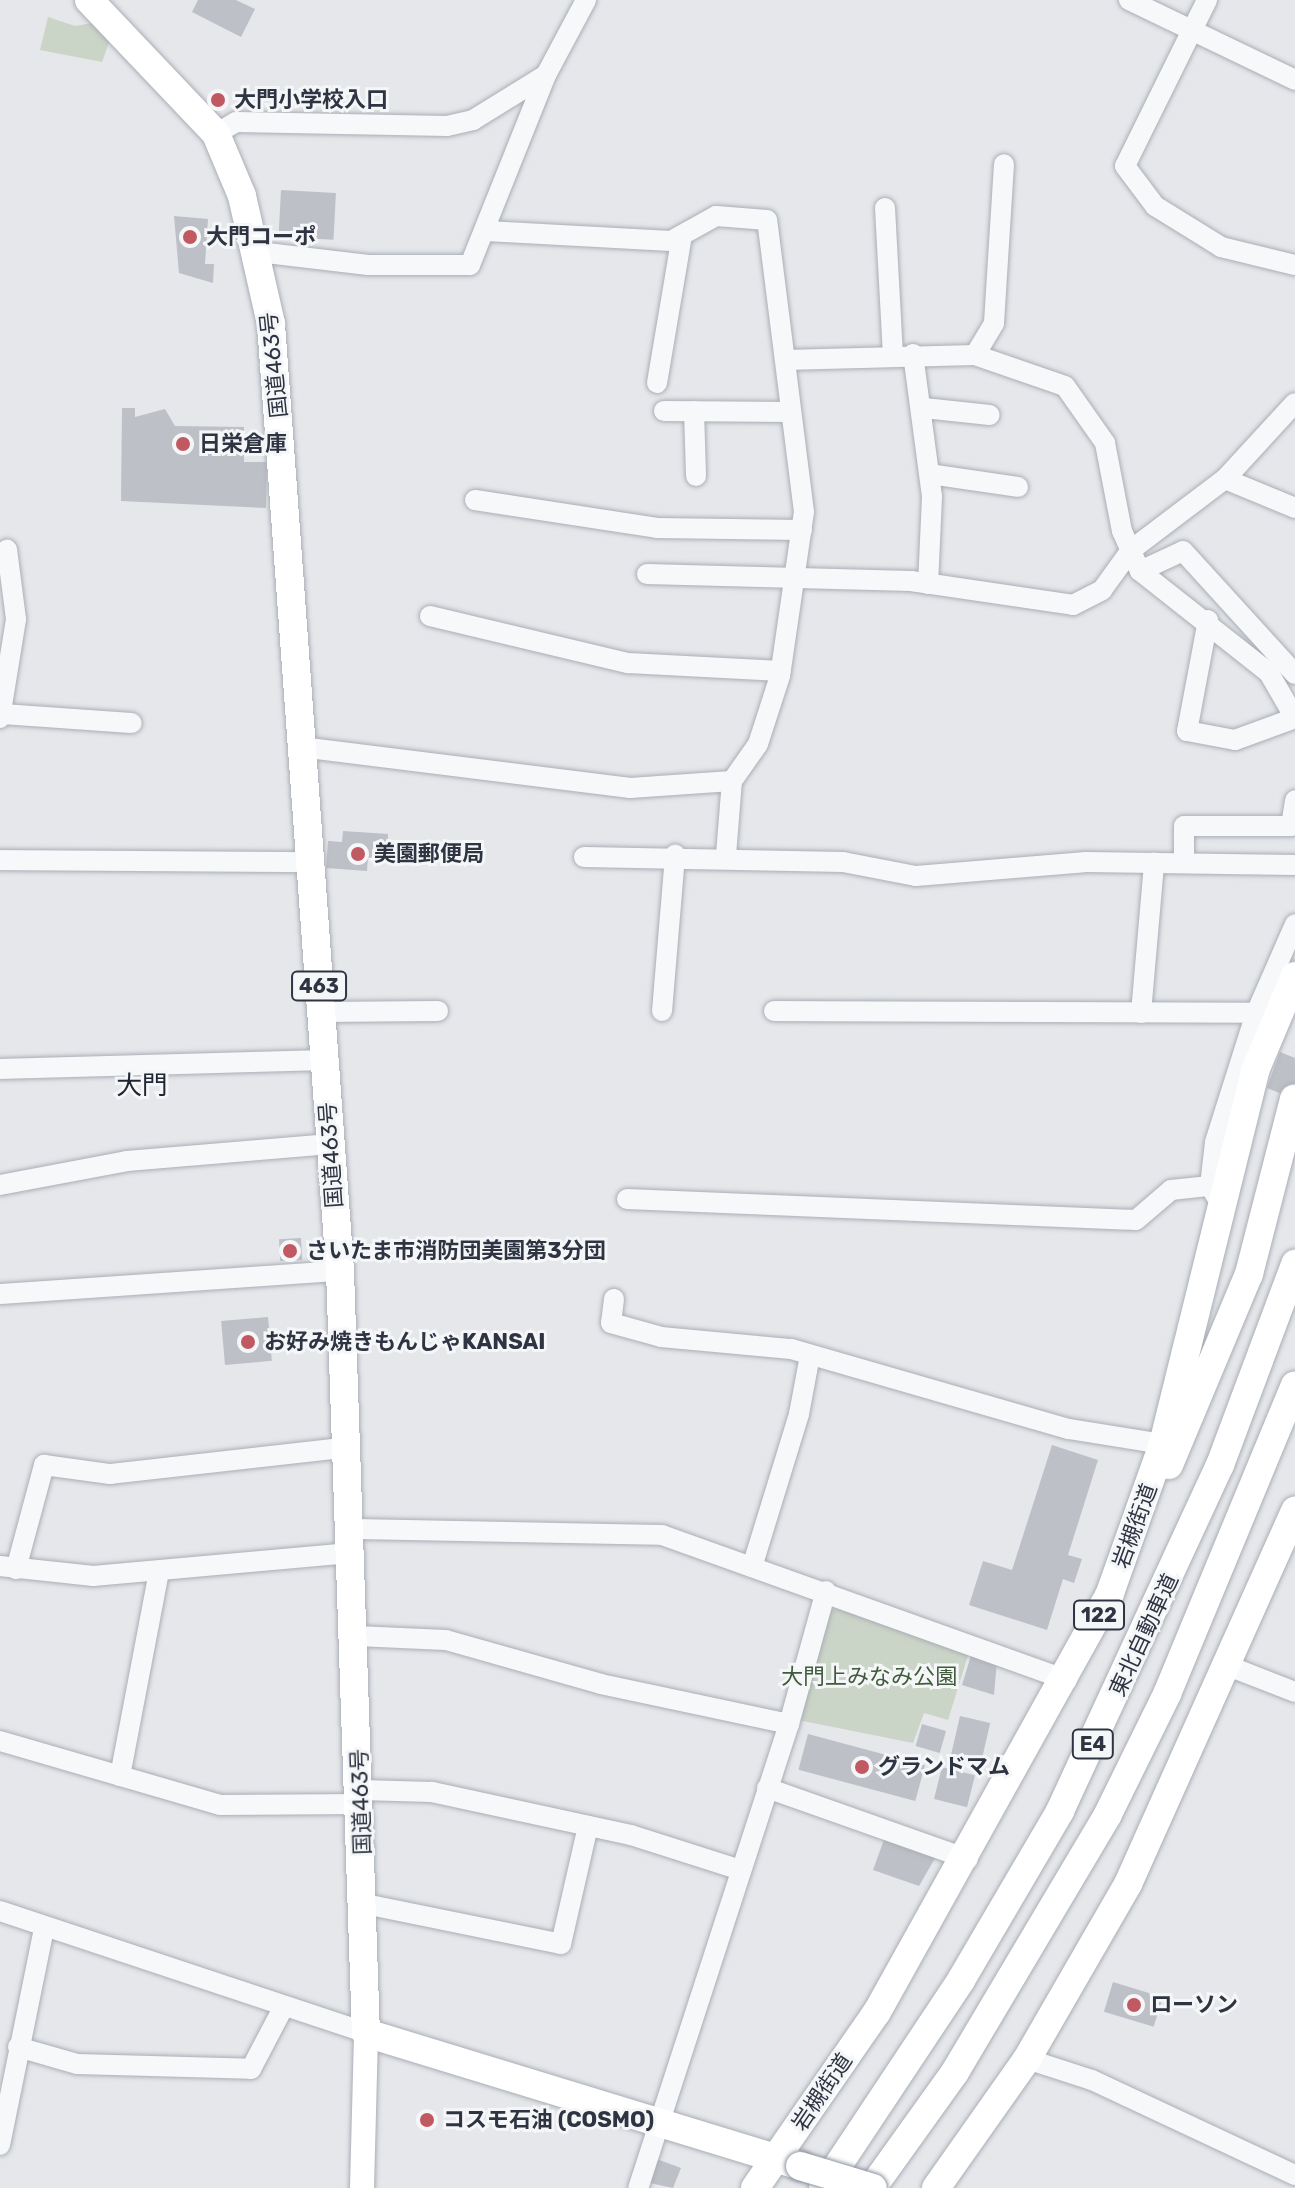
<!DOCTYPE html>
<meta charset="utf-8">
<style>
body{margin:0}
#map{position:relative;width:1295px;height:2188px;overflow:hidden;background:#e5e7eb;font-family:Rubik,"Noto Sans JP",sans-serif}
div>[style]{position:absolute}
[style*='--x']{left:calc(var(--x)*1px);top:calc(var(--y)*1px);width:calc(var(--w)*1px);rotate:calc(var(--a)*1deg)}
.green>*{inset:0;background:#cad4c7}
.building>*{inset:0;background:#bdc0c7;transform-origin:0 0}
.roads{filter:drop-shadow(0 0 2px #aaaeb5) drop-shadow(0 0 2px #aaaeb5)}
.minor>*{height:20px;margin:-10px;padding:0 10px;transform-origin:10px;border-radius:10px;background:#f7f8fa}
.major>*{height:24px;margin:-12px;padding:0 12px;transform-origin:12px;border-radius:12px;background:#fff}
.highway>*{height:28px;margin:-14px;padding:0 14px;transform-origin:14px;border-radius:14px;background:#fff}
.bridges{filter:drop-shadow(0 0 2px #8e94a0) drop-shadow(0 0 2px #8e94a0)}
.highway-bridge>*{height:28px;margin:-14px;padding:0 14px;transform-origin:14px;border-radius:14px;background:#fff}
.dots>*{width:22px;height:22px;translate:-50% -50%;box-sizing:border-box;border:4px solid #f5f6f8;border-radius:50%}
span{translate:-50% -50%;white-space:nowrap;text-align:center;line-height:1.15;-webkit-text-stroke:6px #f5f6f8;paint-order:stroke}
.shield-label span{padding:2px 6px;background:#f5f6f8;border:2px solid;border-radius:6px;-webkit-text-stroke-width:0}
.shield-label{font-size:20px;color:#2e3442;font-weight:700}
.poi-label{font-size:22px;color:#2e3442;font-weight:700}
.left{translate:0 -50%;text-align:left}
.street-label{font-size:22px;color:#2e3442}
.park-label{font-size:22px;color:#415c3d}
.quarter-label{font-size:26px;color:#202533}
</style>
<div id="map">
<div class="green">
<div style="clip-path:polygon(48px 17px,75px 26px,98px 22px,111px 37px,102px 62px,40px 50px)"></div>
<div style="clip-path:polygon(839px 1607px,969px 1652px,948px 1720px,924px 1713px,913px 1743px,798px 1720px,829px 1612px)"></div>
</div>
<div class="building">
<div style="clip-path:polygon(198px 0,236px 0,255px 9px,241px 37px,192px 12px)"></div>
<div style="left:281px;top:190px;width:55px;height:47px;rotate:3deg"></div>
<div style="clip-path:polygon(174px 216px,208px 219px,205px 264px,214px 264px,213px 283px,179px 273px)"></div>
<div style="clip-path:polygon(122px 408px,135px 408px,135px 417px,165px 409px,175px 426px,244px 427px,244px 462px,267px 462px,266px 508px,121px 501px)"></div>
<div style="clip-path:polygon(343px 831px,388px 834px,387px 855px,368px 858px,367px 871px,326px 868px,328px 841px,342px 842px)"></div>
<div style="clip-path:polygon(1280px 1052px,1295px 1058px,1295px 1099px,1267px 1088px)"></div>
<div style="left:301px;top:1238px;width:22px;height:22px;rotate:87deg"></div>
<div style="left:268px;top:1317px;width:44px;height:47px;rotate:85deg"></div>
<div style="clip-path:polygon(1052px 1445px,1098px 1460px,1068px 1555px,1082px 1559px,1074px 1583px,1063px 1579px,1047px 1630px,969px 1605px,983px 1561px,1012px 1570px)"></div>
<div style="clip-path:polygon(972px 1652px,997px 1660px,994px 1695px,962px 1685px)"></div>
<div style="left:960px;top:1716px;width:31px;height:41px;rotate:13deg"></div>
<div style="left:922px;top:1724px;width:25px;height:23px;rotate:16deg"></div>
<div style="left:808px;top:1734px;width:121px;height:37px;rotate:15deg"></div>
<div style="left:942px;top:1767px;width:34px;height:33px;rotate:14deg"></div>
<div style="clip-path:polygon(886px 1834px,938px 1853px,919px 1886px,873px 1870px)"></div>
<div style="left:1113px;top:1982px;width:52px;height:31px;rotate:17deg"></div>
<div style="clip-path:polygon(654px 2158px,681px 2168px,673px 2188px,645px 2182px)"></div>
</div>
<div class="roads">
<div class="minor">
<div style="--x:1129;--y:0;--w:184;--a:25.7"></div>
<div style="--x:1207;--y:0;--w:185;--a:116.3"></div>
<div style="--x:1125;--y:166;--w:50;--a:53.1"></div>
<div style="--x:1155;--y:206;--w:78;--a:31.8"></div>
<div style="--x:1221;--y:247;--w:76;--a:13.7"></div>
<div style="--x:216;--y:134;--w:23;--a:-31"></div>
<div style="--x:236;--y:122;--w:211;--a:1.1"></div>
<div style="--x:447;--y:126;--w:27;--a:-13"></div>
<div style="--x:473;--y:120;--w:86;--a:-31.7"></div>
<div style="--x:546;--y:75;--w:85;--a:-61.9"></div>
<div style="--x:885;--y:208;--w:146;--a:86.9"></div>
<div style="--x:258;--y:252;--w:111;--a:6.7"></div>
<div style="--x:368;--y:265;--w:102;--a:0"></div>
<div style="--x:470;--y:265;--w:205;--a:-68.2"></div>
<div style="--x:913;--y:354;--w:144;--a:82.4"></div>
<div style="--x:932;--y:497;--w:87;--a:92.6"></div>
<div style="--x:975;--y:355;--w:37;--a:-59"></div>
<div style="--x:994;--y:323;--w:159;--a:-86.4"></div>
<div style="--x:785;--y:360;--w:190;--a:-1.5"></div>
<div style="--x:975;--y:355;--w:95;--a:19"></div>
<div style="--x:1065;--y:386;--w:70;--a:54.9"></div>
<div style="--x:1105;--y:443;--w:90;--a:79.1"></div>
<div style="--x:1122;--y:531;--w:44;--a:65.8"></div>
<div style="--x:1140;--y:571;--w:164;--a:38.3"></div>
<div style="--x:1269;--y:673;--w:52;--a:60"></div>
<div style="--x:657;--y:383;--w:150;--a:-80.4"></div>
<div style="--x:924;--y:408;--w:66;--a:6.1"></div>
<div style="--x:664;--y:411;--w:127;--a:0.5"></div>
<div style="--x:694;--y:411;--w:65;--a:88.2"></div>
<div style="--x:930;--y:474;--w:89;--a:8.4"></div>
<div style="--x:1225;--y:479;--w:76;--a:22.5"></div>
<div style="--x:475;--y:500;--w:184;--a:8.7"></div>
<div style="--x:657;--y:528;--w:145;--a:0.8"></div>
<div style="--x:1140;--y:571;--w:47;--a:-24.9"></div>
<div style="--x:1183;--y:551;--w:166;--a:47.7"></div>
<div style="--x:647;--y:574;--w:264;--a:1.5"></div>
<div style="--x:911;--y:581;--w:164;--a:8.4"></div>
<div style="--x:1073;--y:605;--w:33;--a:-27"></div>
<div style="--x:1102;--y:590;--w:49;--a:-54.1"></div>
<div style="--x:1131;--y:550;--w:118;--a:-37.1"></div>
<div style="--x:1225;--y:479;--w:103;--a:-47.4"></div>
<div style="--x:430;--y:616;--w:204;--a:13.4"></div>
<div style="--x:628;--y:663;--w:153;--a:3"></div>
<div style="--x:1208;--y:620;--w:113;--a:100.7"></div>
<div style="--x:1187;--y:731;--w:49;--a:10.6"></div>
<div style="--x:1235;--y:740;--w:64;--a:-20.1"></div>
<div style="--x:2;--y:714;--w:130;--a:4"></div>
<div style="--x:0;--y:718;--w:100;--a:-80.8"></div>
<div style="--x:16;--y:619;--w:70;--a:-97.4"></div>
<div style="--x:301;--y:747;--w:332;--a:7.1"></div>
<div style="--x:630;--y:788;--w:102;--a:-3.9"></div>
<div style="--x:732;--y:781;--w:45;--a:-54.9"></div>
<div style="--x:758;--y:744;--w:71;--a:-72.1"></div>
<div style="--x:780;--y:676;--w:166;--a:-81.7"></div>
<div style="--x:804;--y:512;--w:294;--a:-97.2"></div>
<div style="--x:767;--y:220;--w:51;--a:-175.5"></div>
<div style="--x:716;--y:216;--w:51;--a:150.9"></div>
<div style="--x:671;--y:241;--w:185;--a:-176.9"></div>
<div style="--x:726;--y:855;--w:74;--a:-85.4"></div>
<div style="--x:584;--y:857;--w:259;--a:1.1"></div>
<div style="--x:843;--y:862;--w:74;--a:10.9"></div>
<div style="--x:916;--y:876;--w:171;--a:-4.7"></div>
<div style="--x:1086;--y:862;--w:209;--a:0.8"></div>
<div style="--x:0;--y:860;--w:310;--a:0.4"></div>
<div style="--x:1184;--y:863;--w:37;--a:-90"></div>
<div style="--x:1184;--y:826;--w:107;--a:0"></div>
<div style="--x:1291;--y:826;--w:26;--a:-81"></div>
<div style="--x:662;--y:1011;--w:157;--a:-85.2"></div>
<div style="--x:774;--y:1011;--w:482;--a:0.2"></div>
<div style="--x:321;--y:1012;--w:117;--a:-0.5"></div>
<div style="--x:1141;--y:1013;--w:151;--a:-85"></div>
<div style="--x:0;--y:1069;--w:324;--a:-1.6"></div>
<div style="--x:0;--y:1185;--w:129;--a:-10.7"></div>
<div style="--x:127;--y:1161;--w:204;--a:-4.8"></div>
<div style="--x:1216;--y:1196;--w:12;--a:-121"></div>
<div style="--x:1210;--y:1186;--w:44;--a:-83.5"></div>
<div style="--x:1215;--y:1142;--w:135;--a:-72.4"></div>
<div style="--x:1256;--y:1013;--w:97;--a:-66.3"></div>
<div style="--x:627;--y:1199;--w:509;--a:2.36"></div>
<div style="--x:1136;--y:1220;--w:46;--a:-40.6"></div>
<div style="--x:1171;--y:1190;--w:39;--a:-6"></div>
<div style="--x:0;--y:1294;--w:341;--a:-3.9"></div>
<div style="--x:614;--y:1299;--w:24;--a:97"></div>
<div style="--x:611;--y:1323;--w:52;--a:15.6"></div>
<div style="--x:661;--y:1337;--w:131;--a:5.3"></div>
<div style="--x:791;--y:1349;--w:289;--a:16.1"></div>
<div style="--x:1069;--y:1429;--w:95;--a:9.1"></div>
<div style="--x:353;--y:1529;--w:309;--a:1.1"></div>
<div style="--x:662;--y:1535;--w:430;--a:19.7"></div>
<div style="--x:0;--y:1566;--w:94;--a:6.1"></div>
<div style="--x:93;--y:1576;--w:261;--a:-5.1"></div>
<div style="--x:752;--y:1567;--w:160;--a:-72.9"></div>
<div style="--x:799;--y:1414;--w:60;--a:-79.4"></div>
<div style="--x:16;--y:1569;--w:108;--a:-74.9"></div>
<div style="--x:44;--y:1465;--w:67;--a:7.8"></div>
<div style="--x:110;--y:1474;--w:241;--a:-6.4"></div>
<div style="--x:356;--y:1636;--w:90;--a:2.5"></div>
<div style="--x:446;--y:1640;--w:161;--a:15.8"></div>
<div style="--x:601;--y:1684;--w:192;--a:12"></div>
<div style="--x:789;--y:1724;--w:488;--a:108"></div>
<div style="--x:1231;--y:1667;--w:69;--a:21.3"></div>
<div style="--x:789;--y:1724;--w:138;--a:-74.5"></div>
<div style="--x:0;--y:1741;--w:229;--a:16.2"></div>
<div style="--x:220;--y:1805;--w:141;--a:-0.4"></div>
<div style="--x:120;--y:1776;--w:209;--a:-79.2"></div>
<div style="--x:767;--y:1788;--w:213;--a:19.5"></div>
<div style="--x:361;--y:1790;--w:71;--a:1.6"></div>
<div style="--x:432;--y:1792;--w:204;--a:12.2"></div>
<div style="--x:631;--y:1835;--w:115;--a:17.7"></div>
<div style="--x:365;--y:1904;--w:200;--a:11.5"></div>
<div style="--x:561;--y:1944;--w:121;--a:-77.1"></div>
<div style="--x:0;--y:1911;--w:386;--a:18.4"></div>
<div style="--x:18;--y:2047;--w:61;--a:16.1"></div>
<div style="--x:77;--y:2064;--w:174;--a:1.6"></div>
<div style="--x:251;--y:2069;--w:69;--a:-62.3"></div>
<div style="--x:1027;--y:2059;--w:68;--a:17.9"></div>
<div style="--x:1092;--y:2080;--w:224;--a:25.1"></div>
<div style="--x:0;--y:2145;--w:220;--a:-78.5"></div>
</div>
<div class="major">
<div style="--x:362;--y:2188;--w:155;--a:-88.5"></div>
</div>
<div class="highway">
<div style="--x:89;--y:0;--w:185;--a:46.5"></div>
<div style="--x:216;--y:134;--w:67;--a:67.2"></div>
<div style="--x:242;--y:196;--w:131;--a:77.2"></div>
<div style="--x:271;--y:324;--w:950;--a:85.83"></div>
<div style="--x:340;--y:1271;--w:762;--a:88.05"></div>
<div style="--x:366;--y:2033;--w:454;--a:17"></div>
<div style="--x:1169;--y:1465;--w:207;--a:-67.3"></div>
<div style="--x:1249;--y:1274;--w:181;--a:-75.6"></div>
<div style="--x:755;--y:2188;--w:214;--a:-55.3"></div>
<div style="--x:877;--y:2012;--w:479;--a:-60.9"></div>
<div style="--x:1110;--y:1593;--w:158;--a:-70.4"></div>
<div style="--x:1163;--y:1444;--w:384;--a:-76.1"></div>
<div style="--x:1255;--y:1071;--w:103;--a:-67.2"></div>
<div style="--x:823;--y:2188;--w:250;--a:-56.4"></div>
<div style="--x:961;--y:1980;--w:196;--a:-59.6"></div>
<div style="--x:1060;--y:1811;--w:381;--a:-65.2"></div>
<div style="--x:1220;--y:1465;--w:215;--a:-69.5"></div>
<div style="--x:872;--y:2188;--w:143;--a:-54.4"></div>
<div style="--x:955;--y:2072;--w:300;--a:-59.3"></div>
<div style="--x:1108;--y:1814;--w:134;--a:-63.8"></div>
<div style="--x:1167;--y:1694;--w:334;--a:-67.5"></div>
<div style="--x:936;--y:2188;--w:158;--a:-54.8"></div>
<div style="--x:1027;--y:2059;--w:202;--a:-60"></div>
<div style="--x:1128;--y:1884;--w:409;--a:-65.9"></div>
</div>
</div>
<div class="bridges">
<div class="highway-bridge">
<div style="--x:800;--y:2166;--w:76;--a:16.8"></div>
</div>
</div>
<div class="dots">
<div style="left:218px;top:100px;background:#c15963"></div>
<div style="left:190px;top:237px;background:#c15963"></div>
<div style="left:183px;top:444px;background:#c15963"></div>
<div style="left:358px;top:854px;background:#c15963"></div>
<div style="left:290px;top:1251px;background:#c15963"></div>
<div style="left:248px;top:1342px;background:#c15963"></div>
<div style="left:862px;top:1767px;background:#c15963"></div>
<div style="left:1134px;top:2005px;background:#c15963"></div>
<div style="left:427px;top:2120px;background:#c15963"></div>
</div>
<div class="shield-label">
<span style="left:319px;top:986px">463</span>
<span style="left:1099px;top:1615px">122</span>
<span style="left:1093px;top:1744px">E4</span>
</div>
<div class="poi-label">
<span class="left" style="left:234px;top:100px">大門小学校入口</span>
<span class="left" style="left:206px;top:237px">大門コーポ</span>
<span class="left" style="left:199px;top:444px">日栄倉庫</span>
<span class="left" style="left:374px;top:854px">美園郵便局</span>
<span class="left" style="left:306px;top:1251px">さいたま市消防団美園第3分団</span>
<span class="left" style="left:264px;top:1342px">お好み焼きもんじゃKANSAI</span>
<span class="left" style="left:878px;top:1767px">グランドマム</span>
<span class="left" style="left:1150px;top:2005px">ローソン</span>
<span class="left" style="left:443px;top:2120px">コスモ石油 (COSMO)</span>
</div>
<div class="street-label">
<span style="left:274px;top:365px;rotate:-96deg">国道463号</span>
<span style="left:331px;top:1155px;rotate:-94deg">国道463号</span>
<span style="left:1135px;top:1526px;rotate:-70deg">岩槻街道</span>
<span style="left:1144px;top:1635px;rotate:-65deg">東北自動車道</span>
<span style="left:361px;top:1802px;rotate:-92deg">国道463号</span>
<span style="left:822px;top:2092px;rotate:-56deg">岩槻街道</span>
</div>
<div class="park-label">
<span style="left:869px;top:1677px">大門上みなみ公園</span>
</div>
<div class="quarter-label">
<span style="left:142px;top:1086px">大門</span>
</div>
</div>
